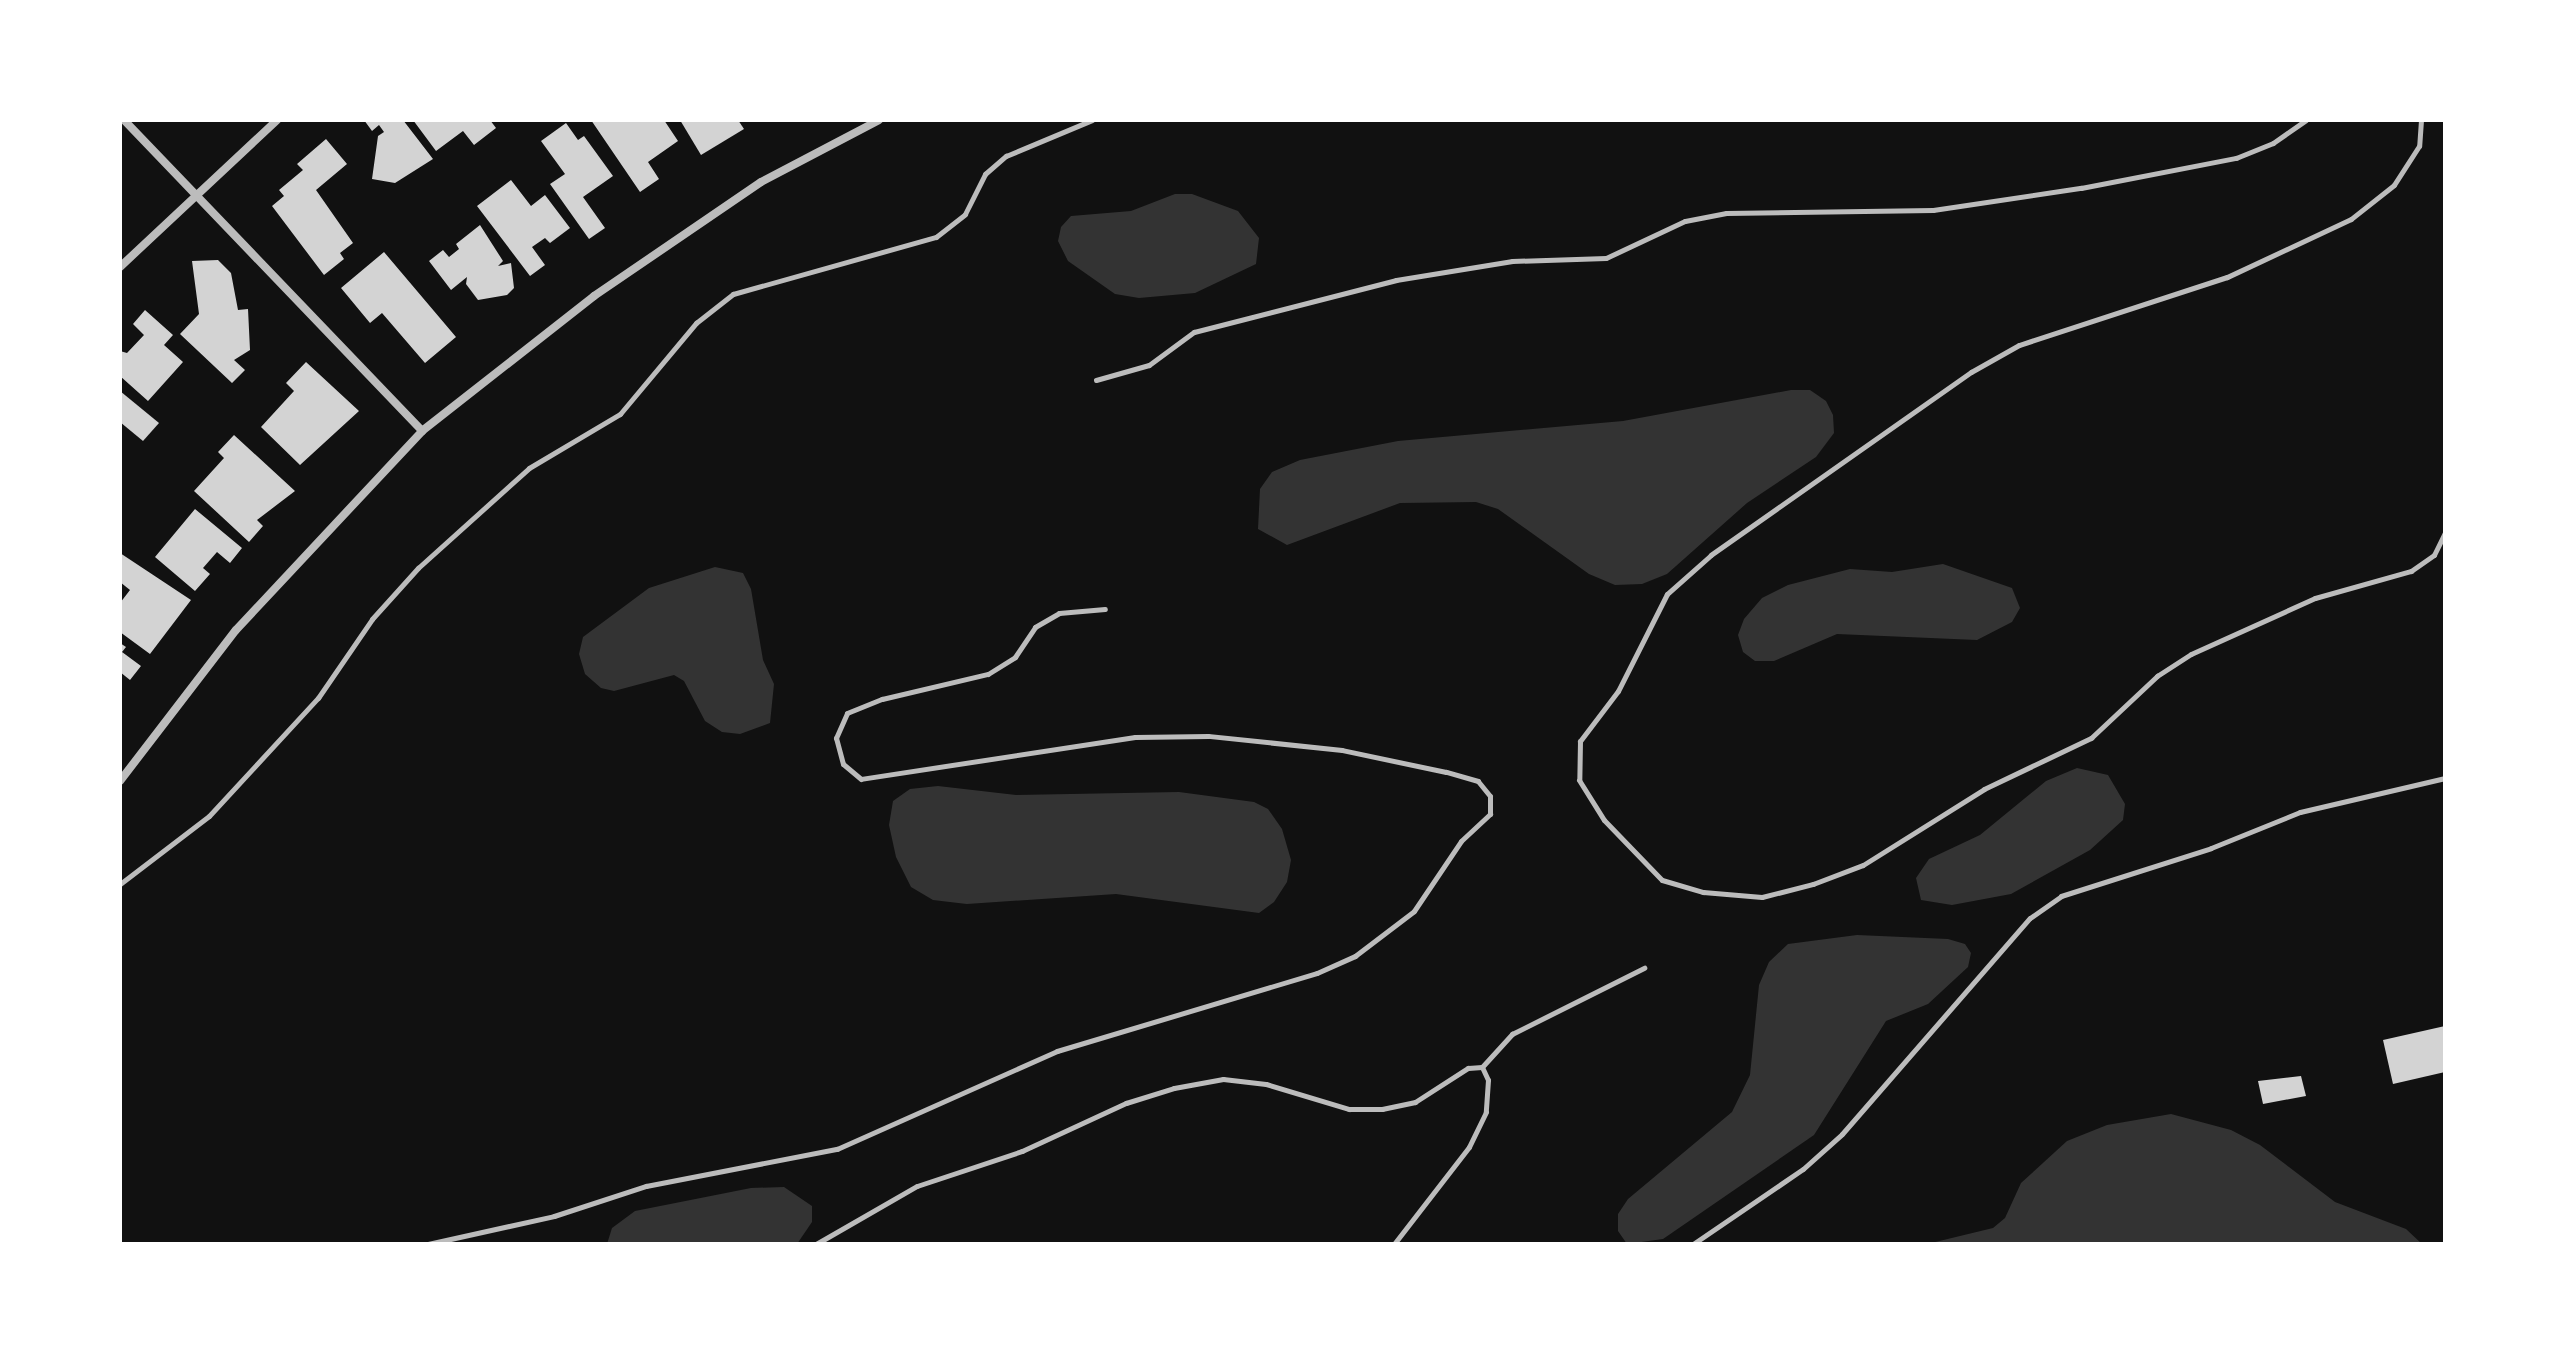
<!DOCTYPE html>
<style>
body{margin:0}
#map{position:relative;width:2565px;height:1364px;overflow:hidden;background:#111;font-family:Arial,sans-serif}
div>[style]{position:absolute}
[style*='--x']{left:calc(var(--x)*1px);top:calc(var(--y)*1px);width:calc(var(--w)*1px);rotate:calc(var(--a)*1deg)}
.water>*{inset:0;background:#333}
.building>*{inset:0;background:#d3d3d3}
.service>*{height:5px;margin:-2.5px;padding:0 2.5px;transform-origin:2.5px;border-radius:2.5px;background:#bcbcbc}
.minor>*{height:8px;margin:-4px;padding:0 4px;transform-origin:4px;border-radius:4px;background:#bcbcbc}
span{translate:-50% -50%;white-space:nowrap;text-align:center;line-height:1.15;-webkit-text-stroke:8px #fff;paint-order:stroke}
.frame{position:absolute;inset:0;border:122px solid #fff;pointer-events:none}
</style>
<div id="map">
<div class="water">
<div style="clip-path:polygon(1175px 194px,1192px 194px,1238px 211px,1259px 238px,1256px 264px,1195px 293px,1139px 298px,1115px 294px,1068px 261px,1058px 241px,1061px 227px,1071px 216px,1131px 211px)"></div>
<div style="clip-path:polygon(1791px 390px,1810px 390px,1826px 401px,1833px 415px,1834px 433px,1816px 457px,1747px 503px,1667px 574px,1642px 584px,1615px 585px,1589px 574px,1498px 509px,1476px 502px,1400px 503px,1287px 545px,1258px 529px,1260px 489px,1272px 472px,1300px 460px,1398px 441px,1623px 421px)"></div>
<div style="clip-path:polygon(1943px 564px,2012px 588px,2020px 608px,2012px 622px,1977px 640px,1837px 634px,1774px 661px,1755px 661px,1743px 652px,1738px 635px,1744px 619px,1762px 598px,1788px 585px,1850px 569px,1892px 572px)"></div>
<div style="clip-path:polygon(715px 567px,743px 573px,751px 589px,763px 660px,774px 684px,770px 723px,740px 734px,722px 732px,705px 721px,684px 681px,674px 675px,614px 691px,601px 688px,585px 674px,579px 654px,583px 637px,649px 588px)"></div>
<div style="clip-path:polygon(2077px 768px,2108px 775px,2125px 804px,2123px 820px,2090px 850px,2011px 894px,1952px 905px,1921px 900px,1916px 878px,1929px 859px,1980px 835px,2046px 781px)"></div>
<div style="clip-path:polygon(938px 786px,1016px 795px,1179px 792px,1254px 802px,1268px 809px,1282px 829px,1291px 860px,1287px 882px,1274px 902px,1259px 913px,1116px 894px,967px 904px,933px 900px,911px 887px,896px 857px,889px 825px,893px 801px,910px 789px)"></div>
<div style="clip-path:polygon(1857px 935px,1948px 939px,1965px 944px,1971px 953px,1968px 967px,1928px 1004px,1886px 1021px,1814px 1135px,1663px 1239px,1627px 1244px,1618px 1231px,1618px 1214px,1628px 1199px,1732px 1112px,1750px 1075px,1759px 985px,1769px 962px,1788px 944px)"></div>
<div style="clip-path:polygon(2171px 1114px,2231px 1130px,2260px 1145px,2335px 1202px,2406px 1229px,2422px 1244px,1927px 1244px,1993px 1228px,2005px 1218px,2021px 1183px,2067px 1141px,2107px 1125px)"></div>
<div style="clip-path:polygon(784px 1187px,812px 1206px,812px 1222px,797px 1244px,607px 1244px,612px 1228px,635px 1211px,751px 1188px)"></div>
</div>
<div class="building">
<div style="clip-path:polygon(364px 120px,403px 120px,433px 159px,395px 183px,372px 179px,378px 136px,384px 132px,379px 125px,372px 131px)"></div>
<div style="clip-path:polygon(413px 120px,490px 120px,496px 128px,474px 145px,463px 131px,436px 151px)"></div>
<div style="clip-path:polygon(591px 120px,664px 120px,678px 141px,648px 162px,659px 179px,640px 192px)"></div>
<div style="clip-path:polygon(680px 120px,738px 120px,744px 129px,701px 155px)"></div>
<div style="clip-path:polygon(566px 123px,578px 140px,584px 136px,613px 176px,583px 197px,605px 228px,589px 239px,550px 184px,565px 174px,541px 141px)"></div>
<div style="clip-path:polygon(326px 139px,347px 164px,316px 190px,353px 243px,340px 253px,344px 259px,324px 275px,272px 206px,284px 196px,279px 190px,303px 170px,297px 164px)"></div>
<div style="clip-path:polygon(511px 180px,531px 206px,545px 195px,570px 228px,550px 243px,545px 238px,532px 247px,545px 265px,530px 276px,477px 206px)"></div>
<div style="clip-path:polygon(480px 225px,503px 261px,498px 266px,511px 263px,514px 288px,507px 295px,478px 300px,466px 284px,467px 277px,451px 290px,429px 261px,443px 250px,449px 257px,459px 249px,456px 244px)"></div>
<div style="clip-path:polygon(384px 252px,456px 337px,425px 363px,382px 313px,370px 323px,341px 288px)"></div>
<div style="clip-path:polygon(218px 260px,231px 273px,238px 310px,248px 309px,250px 350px,234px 360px,245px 370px,232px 383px,180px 334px,199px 314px,192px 261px)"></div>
<div style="clip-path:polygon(145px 310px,173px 335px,164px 345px,183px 362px,148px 401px,120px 376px,120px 351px,127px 353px,144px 335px,133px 324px)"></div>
<div style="clip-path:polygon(306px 362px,359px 411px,300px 465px,261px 427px,294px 391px,286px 383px)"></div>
<div style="clip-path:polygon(120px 391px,159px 423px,143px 441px,120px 422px)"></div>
<div style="clip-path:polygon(234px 435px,295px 491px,257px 520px,263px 526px,249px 542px,194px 491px,224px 458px,218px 452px)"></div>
<div style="clip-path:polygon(195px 509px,242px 548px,230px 563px,217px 552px,203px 568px,210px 574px,195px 591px,155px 557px)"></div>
<div style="clip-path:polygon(120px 553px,191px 600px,150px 654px,120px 632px,120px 603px,130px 590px,120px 582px)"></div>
<div style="clip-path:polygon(120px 643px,126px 647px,122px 652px,141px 666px,130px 680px,120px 672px)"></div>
<div style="clip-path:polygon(2445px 1026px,2445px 1072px,2393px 1084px,2383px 1040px)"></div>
<div style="clip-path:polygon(2301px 1076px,2306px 1096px,2263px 1104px,2258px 1081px)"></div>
</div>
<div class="service">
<div style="--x:2421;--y:120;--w:26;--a:94"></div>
<div style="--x:2419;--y:146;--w:46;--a:122.7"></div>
<div style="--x:2394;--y:185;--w:55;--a:141.7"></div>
<div style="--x:2351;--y:219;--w:137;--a:154.9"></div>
<div style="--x:2227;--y:277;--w:219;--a:161.9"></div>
<div style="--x:2019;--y:345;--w:55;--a:150.6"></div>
<div style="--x:1971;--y:372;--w:318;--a:144.9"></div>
<div style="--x:1711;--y:555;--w:59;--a:138.4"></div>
<div style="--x:1667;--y:594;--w:109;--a:116.8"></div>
<div style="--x:1618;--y:691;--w:63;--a:127.2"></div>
<div style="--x:1580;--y:741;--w:39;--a:91"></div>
<div style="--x:1579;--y:780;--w:47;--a:58"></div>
<div style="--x:1604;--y:820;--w:83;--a:46"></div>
<div style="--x:1662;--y:880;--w:43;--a:16.3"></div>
<div style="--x:1703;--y:892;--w:59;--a:4.8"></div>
<div style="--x:1762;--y:897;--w:53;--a:-14.3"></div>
<div style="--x:1813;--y:884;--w:53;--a:-20.8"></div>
<div style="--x:1863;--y:865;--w:143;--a:-32.1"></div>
<div style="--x:1984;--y:789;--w:119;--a:-25.5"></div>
<div style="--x:2091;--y:738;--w:91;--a:-43.2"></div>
<div style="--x:2157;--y:676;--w:40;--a:-32.9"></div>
<div style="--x:2191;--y:654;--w:136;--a:-24.3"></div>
<div style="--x:2315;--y:598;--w:100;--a:-15.7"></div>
<div style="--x:2411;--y:571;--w:28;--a:-35"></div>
<div style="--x:2434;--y:555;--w:25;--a:-64"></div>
<div style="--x:1096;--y:380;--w:55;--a:-15.8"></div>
<div style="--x:1149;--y:365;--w:56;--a:-36.3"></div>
<div style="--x:1194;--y:332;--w:209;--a:-14.4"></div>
<div style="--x:1396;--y:280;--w:118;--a:-9.3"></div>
<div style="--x:1512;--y:261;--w:94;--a:-1.8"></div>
<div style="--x:1606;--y:258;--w:87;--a:-25.1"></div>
<div style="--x:1685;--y:221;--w:42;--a:-11"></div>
<div style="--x:1726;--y:213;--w:207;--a:-0.8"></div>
<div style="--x:1933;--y:210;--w:150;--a:-8.5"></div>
<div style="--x:2081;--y:188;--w:158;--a:-11"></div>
<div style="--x:2236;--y:158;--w:40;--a:-22"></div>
<div style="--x:2273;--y:143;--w:40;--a:-34.9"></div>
<div style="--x:120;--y:884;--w:112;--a:-37.4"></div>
<div style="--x:209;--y:816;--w:161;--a:-47.3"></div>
<div style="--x:318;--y:698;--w:96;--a:-55.6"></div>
<div style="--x:372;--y:619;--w:69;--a:-48"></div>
<div style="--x:418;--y:568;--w:149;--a:-42"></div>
<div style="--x:529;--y:468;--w:106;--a:-30.7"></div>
<div style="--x:620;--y:414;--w:119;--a:-50.1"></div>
<div style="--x:696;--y:323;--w:47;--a:-38.1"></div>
<div style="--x:733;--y:294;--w:211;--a:-15.7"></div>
<div style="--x:936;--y:237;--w:37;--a:-38"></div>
<div style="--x:965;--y:214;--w:45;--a:-63.4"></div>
<div style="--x:985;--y:174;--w:28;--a:-41"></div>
<div style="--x:1006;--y:156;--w:93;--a:-22.7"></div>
<div style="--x:1482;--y:1067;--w:45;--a:-47.7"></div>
<div style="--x:1512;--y:1034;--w:148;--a:-26.6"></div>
<div style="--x:428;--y:1244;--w:129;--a:-12.5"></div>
<div style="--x:554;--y:1216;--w:97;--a:-18.1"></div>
<div style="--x:646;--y:1186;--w:195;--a:-11"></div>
<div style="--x:837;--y:1149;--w:241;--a:-24"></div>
<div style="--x:1057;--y:1051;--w:271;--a:-16.7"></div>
<div style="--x:1317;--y:973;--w:42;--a:-24.1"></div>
<div style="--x:1355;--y:956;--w:74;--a:-37.3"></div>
<div style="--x:1414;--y:911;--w:84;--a:-56.1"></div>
<div style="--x:1461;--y:841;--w:40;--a:-43"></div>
<div style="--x:1490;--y:814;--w:18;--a:-90"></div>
<div style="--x:1490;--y:796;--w:19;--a:-129"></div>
<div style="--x:1478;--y:781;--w:33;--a:-164"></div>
<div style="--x:1446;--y:772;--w:106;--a:-168.1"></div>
<div style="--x:1342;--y:750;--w:135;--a:-174"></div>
<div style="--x:1208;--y:736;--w:73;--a:179.2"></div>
<div style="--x:1135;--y:737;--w:277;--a:171.3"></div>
<div style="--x:861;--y:779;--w:23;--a:-140"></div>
<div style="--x:843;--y:764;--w:27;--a:-105"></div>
<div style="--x:836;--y:738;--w:27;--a:-66"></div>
<div style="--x:847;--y:713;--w:38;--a:-22"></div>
<div style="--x:882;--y:699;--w:109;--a:-13.3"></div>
<div style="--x:988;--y:674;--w:32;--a:-32"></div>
<div style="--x:1015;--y:657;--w:36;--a:-56"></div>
<div style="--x:1035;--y:627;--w:28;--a:-30"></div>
<div style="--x:1059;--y:613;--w:46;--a:-5"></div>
<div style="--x:816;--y:1244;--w:116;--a:-29.9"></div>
<div style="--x:917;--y:1186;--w:111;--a:-18.4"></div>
<div style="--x:1022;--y:1151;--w:115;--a:-24.8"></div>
<div style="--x:1126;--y:1103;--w:50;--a:-17.4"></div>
<div style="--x:1174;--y:1088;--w:50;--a:-10.4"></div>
<div style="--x:1223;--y:1079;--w:43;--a:6.6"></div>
<div style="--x:1266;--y:1084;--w:87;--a:16.8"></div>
<div style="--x:1349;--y:1109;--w:33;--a:0"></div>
<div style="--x:1382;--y:1109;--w:34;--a:-12"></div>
<div style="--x:1415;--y:1102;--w:63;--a:-32.7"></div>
<div style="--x:1468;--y:1068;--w:14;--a:-4"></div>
<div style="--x:1482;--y:1067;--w:14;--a:65"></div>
<div style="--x:1488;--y:1080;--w:32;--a:94"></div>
<div style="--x:1486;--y:1112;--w:39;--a:116"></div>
<div style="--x:1469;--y:1147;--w:123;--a:127.7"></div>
<div style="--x:1693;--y:1244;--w:133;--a:-34.3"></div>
<div style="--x:1803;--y:1169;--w:52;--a:-41.9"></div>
<div style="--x:1842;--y:1134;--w:286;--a:-49"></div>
<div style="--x:2030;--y:918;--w:38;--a:-35"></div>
<div style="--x:2061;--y:896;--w:157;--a:-17.7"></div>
<div style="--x:2211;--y:848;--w:96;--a:-22"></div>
<div style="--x:2300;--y:812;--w:149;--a:-13.2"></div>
</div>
<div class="minor">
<div style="--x:124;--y:120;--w:431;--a:46.2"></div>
<div style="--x:120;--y:267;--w:215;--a:-43.1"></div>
<div style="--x:120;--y:781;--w:190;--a:-52.5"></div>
<div style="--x:236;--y:630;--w:272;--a:-46.9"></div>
<div style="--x:422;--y:431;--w:219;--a:-38.1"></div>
<div style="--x:594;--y:296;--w:202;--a:-34.3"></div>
<div style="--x:761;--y:182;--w:133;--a:-27.7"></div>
</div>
<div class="frame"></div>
</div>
